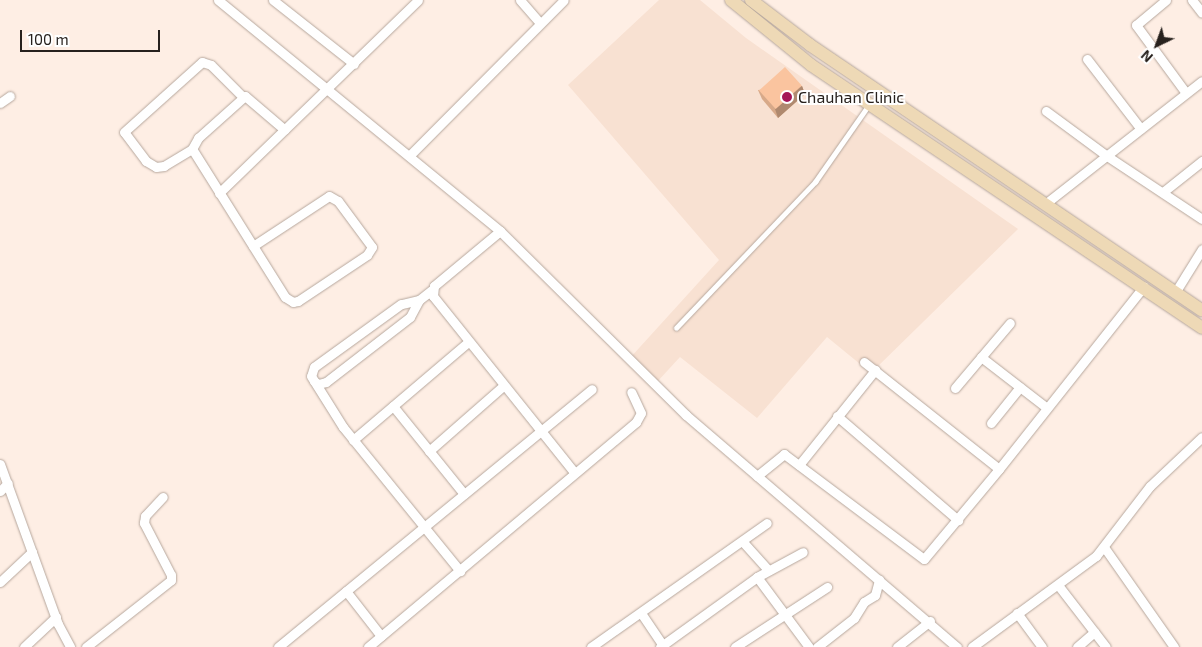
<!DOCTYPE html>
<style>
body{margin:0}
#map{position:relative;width:1202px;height:647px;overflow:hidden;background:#feeee4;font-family:"Exo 2",sans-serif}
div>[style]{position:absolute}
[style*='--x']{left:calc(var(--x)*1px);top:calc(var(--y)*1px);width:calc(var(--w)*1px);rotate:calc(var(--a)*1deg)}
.built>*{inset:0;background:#f8e1d2}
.roads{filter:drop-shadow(0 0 1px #b6a79d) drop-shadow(0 0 1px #b6a79d)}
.service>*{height:4.5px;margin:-2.25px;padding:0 2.25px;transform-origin:2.25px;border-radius:2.25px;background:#fff}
.minor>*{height:9px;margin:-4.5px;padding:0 4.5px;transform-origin:4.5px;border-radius:4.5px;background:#fff}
.secondary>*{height:12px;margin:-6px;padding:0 6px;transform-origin:6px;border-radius:6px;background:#eed9b6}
.wall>*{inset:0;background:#d7a989}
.shaded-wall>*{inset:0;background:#af896f}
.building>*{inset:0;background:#fac49f;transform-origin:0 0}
.dots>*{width:14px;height:14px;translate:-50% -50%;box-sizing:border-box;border:2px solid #fff;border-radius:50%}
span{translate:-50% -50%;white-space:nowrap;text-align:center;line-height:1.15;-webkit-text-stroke:4px #fff;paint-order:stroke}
.poi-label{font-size:16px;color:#27211d}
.left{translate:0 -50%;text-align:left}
.north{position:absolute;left:1132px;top:20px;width:50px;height:50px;-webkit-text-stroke:4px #fff;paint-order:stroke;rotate:222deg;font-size:14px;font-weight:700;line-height:20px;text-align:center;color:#27211d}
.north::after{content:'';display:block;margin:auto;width:18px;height:22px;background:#27211d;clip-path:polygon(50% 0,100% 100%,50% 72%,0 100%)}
.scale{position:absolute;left:20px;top:30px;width:140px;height:22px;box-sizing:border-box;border:2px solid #27211d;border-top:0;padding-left:6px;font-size:15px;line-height:18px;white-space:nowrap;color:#27211d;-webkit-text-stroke:4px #fff;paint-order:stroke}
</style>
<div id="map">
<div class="built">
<div style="clip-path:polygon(659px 0,700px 0,746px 38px,1018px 229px,871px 373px,827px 337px,757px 418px,680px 357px,657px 382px,630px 358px,719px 260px,568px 85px)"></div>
</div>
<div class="roads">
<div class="service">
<div style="--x:676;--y:328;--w:202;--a:-46.4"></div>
<div style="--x:815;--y:182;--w:93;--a:-55.1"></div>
</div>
<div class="minor">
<div style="--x:218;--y:0;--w:365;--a:39.3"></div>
<div style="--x:500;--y:231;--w:262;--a:44.7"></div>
<div style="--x:686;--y:415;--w:357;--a:40.6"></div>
<div style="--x:273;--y:0;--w:103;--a:38.3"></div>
<div style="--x:520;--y:0;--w:30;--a:49"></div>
<div style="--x:1166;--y:0;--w:39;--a:140"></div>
<div style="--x:1136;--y:25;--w:84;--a:53.7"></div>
<div style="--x:1192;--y:0;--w:16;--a:52"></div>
<div style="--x:1087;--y:59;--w:88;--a:52.4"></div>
<div style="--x:0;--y:103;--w:12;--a:-35"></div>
<div style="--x:1046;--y:111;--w:76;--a:36.4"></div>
<div style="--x:1107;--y:156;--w:114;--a:33.6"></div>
<div style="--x:192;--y:149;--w:33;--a:149"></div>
<div style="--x:164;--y:166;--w:8;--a:173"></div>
<div style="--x:156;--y:167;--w:12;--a:-149"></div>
<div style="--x:146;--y:161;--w:36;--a:-127"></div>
<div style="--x:124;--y:132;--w:105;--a:-41.9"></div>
<div style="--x:202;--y:62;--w:9;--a:18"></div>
<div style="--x:211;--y:65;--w:45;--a:45"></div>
<div style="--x:410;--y:155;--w:218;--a:-45.2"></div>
<div style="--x:1163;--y:192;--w:50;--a:-38.5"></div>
<div style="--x:219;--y:193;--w:277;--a:-44.1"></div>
<div style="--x:1045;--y:204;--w:199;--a:-38.1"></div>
<div style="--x:500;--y:231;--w:86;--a:140.2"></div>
<div style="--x:434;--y:286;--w:10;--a:96"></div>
<div style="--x:433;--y:296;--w:226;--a:51.3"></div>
<div style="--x:253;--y:246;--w:91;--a:-33.3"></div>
<div style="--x:329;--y:196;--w:10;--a:29"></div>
<div style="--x:338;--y:201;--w:57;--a:53.5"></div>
<div style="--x:372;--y:247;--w:9;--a:122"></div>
<div style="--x:367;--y:255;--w:83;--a:146.3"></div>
<div style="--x:298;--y:301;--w:5;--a:169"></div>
<div style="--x:293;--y:302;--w:9;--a:-148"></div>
<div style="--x:285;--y:297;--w:175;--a:-122.1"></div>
<div style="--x:192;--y:149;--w:13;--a:-61"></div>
<div style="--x:198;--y:138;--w:63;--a:-41.8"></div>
<div style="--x:245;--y:96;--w:52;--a:40.4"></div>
<div style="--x:1176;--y:291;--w:49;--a:-58.2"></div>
<div style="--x:419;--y:300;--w:18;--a:167"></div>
<div style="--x:401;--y:304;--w:107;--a:144.1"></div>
<div style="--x:314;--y:367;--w:9;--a:108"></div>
<div style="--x:311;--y:376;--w:60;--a:57.9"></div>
<div style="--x:343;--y:427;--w:186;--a:50.9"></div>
<div style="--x:981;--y:357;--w:83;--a:37.7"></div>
<div style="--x:864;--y:362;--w:172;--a:38.4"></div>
<div style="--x:999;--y:469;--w:233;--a:-51.6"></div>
<div style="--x:314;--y:381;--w:5;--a:37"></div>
<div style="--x:318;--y:384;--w:8;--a:-14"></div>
<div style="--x:326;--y:382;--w:106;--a:-37.7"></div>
<div style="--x:410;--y:317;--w:19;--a:-62"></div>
<div style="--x:419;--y:300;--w:16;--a:-38"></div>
<div style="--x:955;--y:388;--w:85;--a:-49.8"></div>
<div style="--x:393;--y:406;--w:113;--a:51.1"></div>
<div style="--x:837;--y:416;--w:160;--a:40.7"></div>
<div style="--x:991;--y:423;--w:46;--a:-51.1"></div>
<div style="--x:353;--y:440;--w:151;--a:-40.4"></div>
<div style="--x:429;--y:451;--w:98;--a:-41.3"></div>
<div style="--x:0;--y:464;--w:170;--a:70.1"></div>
<div style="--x:58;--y:624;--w:26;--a:62"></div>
<div style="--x:799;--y:465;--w:122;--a:-51.3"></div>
<div style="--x:757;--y:476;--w:35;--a:-39"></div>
<div style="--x:784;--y:454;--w:175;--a:36.9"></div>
<div style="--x:924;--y:559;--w:117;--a:-50.2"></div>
<div style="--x:0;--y:491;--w:11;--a:-45"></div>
<div style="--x:743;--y:542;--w:38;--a:48"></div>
<div style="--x:1104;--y:547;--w:122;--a:55"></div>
<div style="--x:757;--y:577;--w:87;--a:53.4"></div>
<div style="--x:0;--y:582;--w:44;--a:-43.2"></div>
<div style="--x:1058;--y:585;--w:78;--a:52.3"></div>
<div style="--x:346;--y:591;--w:57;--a:52.1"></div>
<div style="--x:641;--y:613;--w:41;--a:55.9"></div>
<div style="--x:1017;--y:613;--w:42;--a:53.7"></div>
<div style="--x:24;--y:647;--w:44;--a:-43.2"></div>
<div style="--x:86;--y:647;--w:108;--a:-38.2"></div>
<div style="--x:171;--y:580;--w:5;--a:-90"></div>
<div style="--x:171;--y:575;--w:59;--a:-117.4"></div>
<div style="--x:144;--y:523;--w:7;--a:-82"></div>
<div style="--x:145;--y:516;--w:26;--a:-47"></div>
<div style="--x:278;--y:647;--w:406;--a:-39.4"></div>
<div style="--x:368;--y:647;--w:350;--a:-40"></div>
<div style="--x:636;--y:422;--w:10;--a:-61"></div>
<div style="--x:641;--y:413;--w:23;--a:-115"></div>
<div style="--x:591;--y:647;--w:215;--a:-35.2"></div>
<div style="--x:660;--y:647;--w:120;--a:-35.8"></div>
<div style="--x:757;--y:577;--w:52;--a:-28.5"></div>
<div style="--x:735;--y:647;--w:110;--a:-33.1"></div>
<div style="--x:817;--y:647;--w:47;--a:-38.1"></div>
<div style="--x:854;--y:618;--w:19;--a:-58"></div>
<div style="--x:864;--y:602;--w:13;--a:-32"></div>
<div style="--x:875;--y:595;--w:16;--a:-75"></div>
<div style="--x:897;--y:647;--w:42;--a:-38.2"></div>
<div style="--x:972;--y:647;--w:154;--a:-36.3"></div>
<div style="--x:1096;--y:556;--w:88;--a:-52.4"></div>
<div style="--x:1150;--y:486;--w:71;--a:-43.3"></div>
<div style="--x:1077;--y:647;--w:23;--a:-41"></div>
</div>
<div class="secondary">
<div style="--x:731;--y:0;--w:103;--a:39.1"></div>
<div style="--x:811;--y:65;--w:471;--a:33.9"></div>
<div style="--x:751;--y:0;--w:74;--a:37.3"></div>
<div style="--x:810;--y:45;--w:473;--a:34.1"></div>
</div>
</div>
<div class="wall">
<div style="clip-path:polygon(802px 86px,805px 94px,778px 118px,762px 99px,758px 90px)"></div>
</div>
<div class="shaded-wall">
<div style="clip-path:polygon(802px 86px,805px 94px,778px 118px,775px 109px)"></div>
</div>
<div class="building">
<div style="left:785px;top:67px;width:25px;height:35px;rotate:48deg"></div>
</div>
<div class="dots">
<div style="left:787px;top:97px;background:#a51657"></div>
</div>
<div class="poi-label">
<span class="left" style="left:798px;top:97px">Chauhan Clinic</span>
</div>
<div class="north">N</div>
<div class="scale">100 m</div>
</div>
